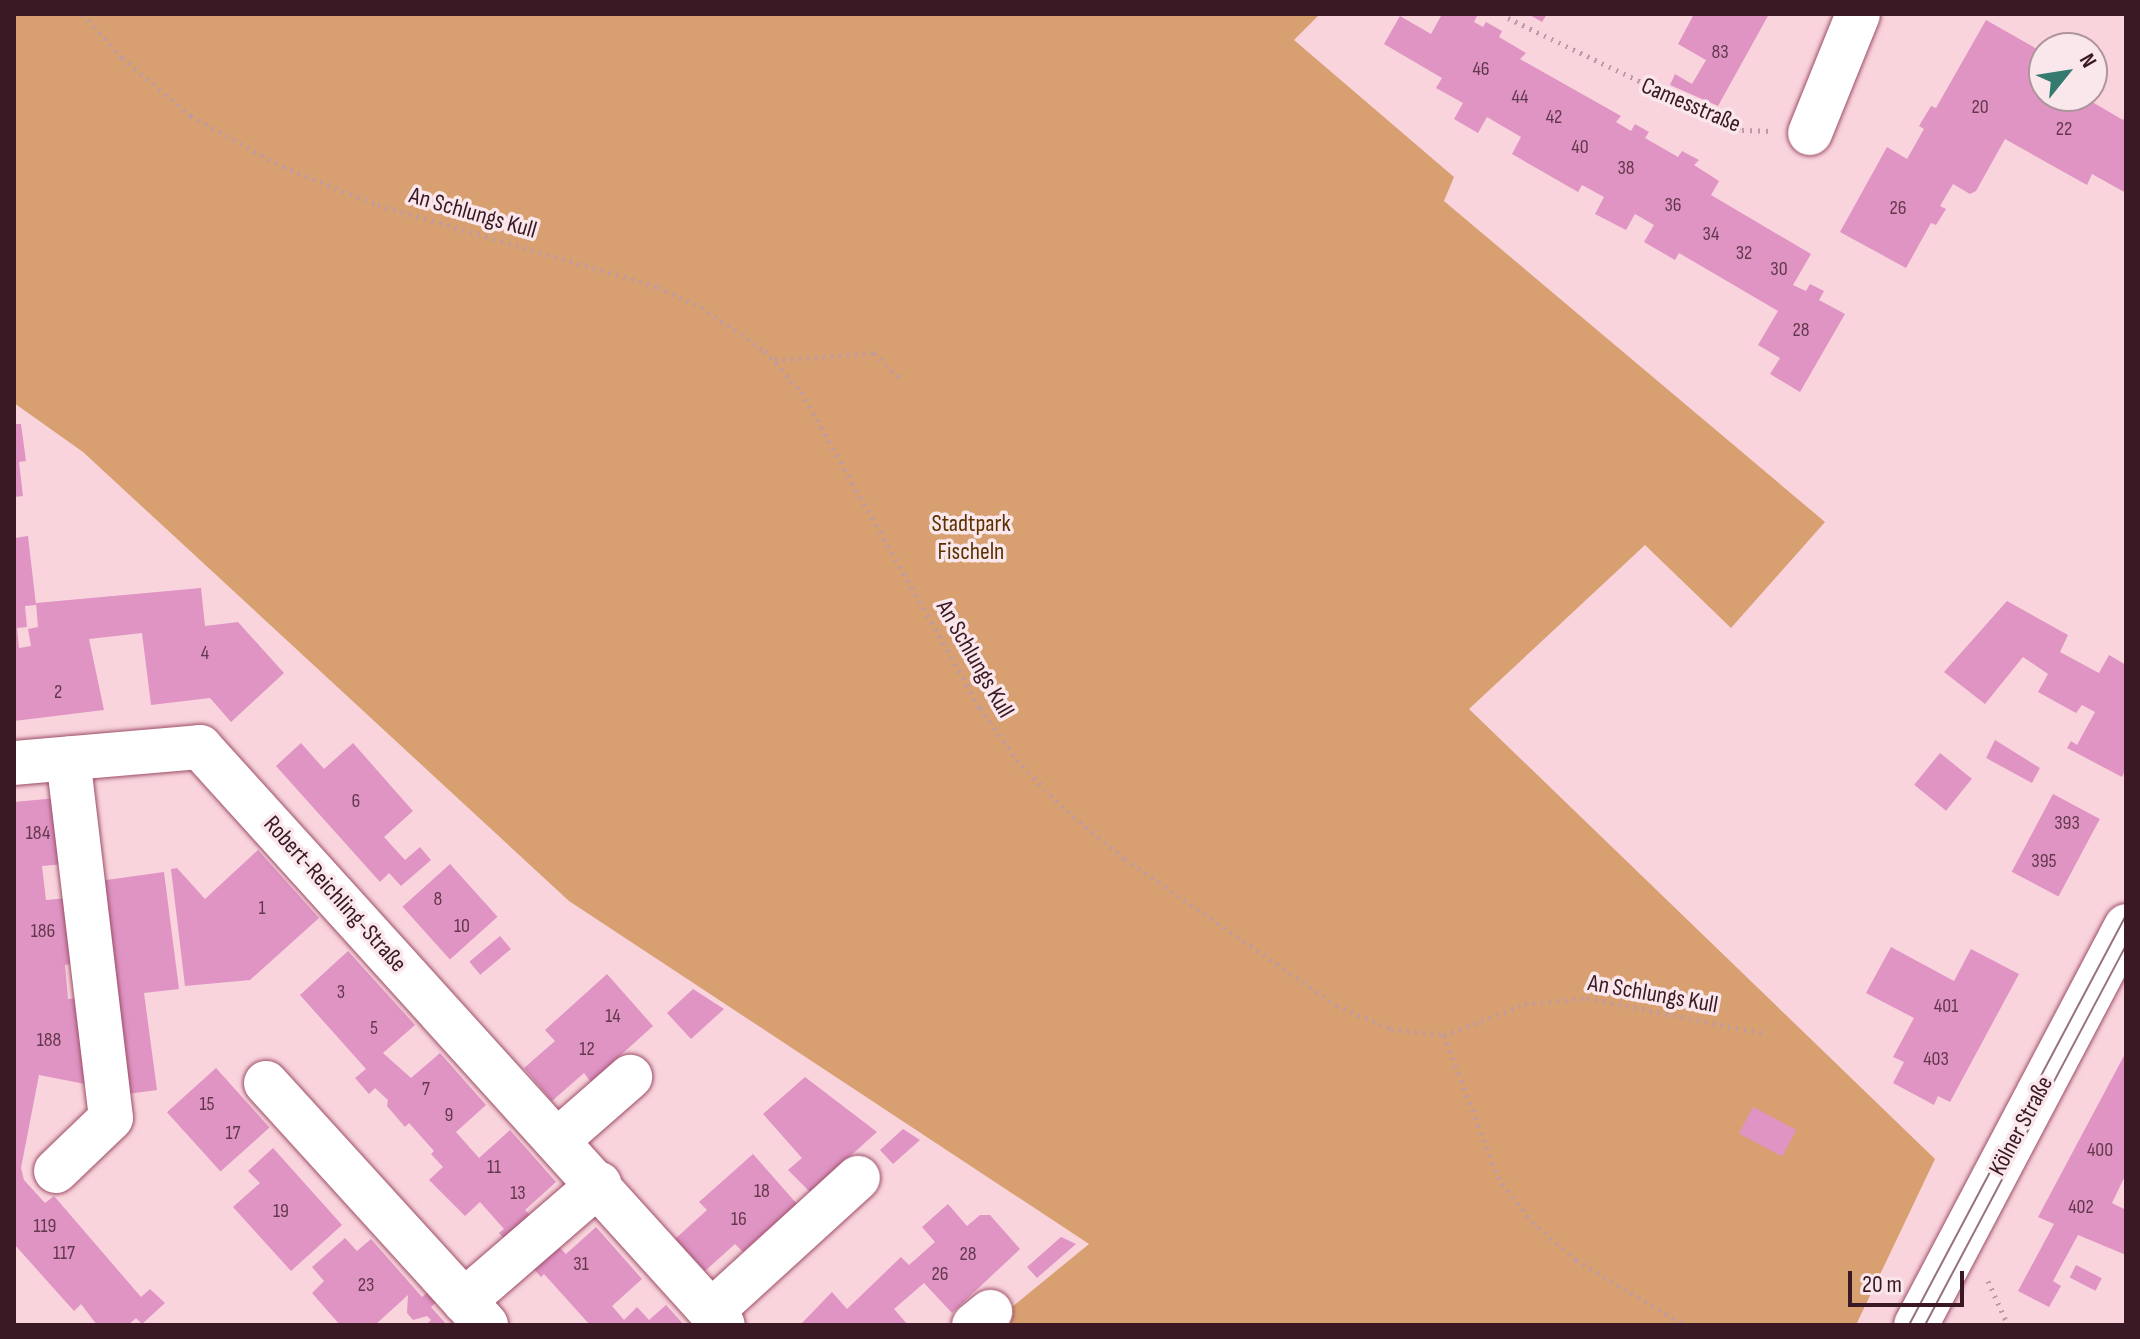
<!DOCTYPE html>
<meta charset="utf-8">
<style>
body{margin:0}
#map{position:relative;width:2140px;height:1339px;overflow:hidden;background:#f9d4dd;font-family:"Sofia Sans Condensed",sans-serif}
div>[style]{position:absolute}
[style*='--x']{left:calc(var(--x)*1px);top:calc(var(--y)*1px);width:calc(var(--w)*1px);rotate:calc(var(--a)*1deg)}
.green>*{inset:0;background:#d8a070}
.building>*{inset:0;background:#df94c4;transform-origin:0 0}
.path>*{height:5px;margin-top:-2.5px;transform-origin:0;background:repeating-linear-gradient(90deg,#bf9aa4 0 2px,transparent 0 8px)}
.roads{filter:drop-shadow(0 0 2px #9d4e67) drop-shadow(0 0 2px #9d4e67)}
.minor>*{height:44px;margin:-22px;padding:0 22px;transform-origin:22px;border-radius:22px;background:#fff}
.major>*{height:44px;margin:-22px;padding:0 22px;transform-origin:22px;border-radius:22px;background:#fff}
.tram>*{height:2px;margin:-1px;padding:0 1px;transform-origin:1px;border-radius:1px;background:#96737d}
span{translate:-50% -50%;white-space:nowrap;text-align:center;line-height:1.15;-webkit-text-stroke:7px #fae7eb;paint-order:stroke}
.number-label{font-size:20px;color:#64384c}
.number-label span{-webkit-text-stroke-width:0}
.street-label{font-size:24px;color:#3b1924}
.park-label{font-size:24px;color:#5c3100}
.frame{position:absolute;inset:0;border:16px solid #3b1924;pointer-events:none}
.north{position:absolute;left:2028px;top:32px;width:80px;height:80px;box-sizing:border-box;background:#fae7eb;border:2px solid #ae959b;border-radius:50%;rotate:60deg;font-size:22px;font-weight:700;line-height:32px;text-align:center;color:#3b1924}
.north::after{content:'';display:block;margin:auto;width:28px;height:36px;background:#357a6f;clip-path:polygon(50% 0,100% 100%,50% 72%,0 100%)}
.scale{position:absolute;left:1848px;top:1271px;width:116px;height:36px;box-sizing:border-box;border:4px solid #3b1924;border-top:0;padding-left:10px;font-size:24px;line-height:28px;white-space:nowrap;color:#3b1924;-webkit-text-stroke:6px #fae7eb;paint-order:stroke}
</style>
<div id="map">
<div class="green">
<div style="clip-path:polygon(14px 14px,1320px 14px,1294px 40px,1454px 177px,1444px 201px,1825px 522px,1731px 628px,1645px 545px,1469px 709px,1935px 1159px,1856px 1325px,990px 1325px,1089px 1244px,569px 901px,83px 452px,14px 403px)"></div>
</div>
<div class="building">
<div style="clip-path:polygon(1437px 14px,1478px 14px,1474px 22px,1483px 27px,1486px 22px,1502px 31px,1499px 37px,1526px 53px,1520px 59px,1621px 116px,1616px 122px,1631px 131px,1635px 124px,1649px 132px,1645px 138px,1678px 157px,1682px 151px,1699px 160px,1694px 165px,1719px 181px,1711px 195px,1811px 254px,1793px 285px,1806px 291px,1810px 284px,1824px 291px,1819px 300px,1845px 314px,1800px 392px,1770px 374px,1780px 358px,1758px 345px,1778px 311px,1679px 253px,1675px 260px,1644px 242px,1654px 225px,1635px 214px,1626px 230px,1595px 214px,1604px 197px,1582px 185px,1578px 192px,1512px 154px,1521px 137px,1487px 117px,1478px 133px,1454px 119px,1463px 103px,1436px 88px,1442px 78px,1384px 44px,1400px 16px,1431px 34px,1441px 16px)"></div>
<div style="clip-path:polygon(1528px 14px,1547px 14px,1542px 22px)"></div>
<div style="clip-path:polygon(1694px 14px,1769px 14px,1718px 106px,1670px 85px,1675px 74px,1692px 84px,1706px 60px,1678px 44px)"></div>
<div style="clip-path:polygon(1986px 20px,2044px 53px,2044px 96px,2082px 96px,2123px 120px,2126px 115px,2126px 193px,2092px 174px,2087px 185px,2005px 139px,1976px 191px,1970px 194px,1953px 184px,1940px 206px,1946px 209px,1936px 225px,1931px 223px,1906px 268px,1840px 232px,1887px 147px,1907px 159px,1924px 129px,1919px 126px,1931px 106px,1936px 108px)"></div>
<div style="clip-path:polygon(14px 424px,21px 424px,26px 461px,19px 462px,23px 496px,14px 497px)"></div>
<div style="clip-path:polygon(28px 536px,36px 605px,25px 606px,27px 627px,17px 628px,19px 648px,31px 646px,28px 629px,38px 627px,36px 603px,201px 588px,205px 626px,238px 622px,284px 673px,231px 722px,210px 698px,151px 705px,142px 633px,89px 639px,104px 710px,14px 721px,14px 538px)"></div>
<div style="clip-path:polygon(2007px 601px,2068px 635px,2060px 652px,2099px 673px,2109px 655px,2126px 665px,2126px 769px,2122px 777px,2067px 748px,2071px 741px,2077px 745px,2095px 712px,2082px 705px,2076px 713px,2038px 692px,2048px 674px,2023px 657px,1985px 704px,1944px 672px)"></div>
<div style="clip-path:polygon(1995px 740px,2040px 768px,2032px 783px,1986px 758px)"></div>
<div style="clip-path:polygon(301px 743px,324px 769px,353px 743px,413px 811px,384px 837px,405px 860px,420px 847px,431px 860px,401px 886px,389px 873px,380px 882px,276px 766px)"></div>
<div style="left:1940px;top:753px;width:41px;height:41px;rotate:39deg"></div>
<div style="left:2053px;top:794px;width:53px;height:88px;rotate:28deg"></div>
<div style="clip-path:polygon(57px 798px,65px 864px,42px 866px,46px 900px,69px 898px,76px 963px,65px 965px,68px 999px,80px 998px,90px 1085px,39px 1075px,21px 1168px,24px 1180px,45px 1203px,54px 1196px,141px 1297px,150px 1289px,165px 1303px,142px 1324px,136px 1318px,128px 1325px,97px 1325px,81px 1304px,74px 1311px,14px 1244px,14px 802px)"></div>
<div style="clip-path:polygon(258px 850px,319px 918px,250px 980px,185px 986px,171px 869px,177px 868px,205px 899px)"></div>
<div style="left:450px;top:864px;width:71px;height:64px;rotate:48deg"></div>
<div style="clip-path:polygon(164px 872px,179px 989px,144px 993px,157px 1090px,127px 1094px,99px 881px)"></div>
<div style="left:500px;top:936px;width:17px;height:40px;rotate:50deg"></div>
<div style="clip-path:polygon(1891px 947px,1954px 981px,1971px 949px,2019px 974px,1950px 1102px,1938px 1096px,1934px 1105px,1893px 1083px,1904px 1062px,1893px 1057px,1914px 1018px,1866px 993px)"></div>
<div style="clip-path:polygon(348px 951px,415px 1025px,383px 1053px,411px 1078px,440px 1053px,486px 1105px,456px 1132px,479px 1158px,510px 1130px,556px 1182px,525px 1210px,537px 1222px,511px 1246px,499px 1233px,504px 1229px,480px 1202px,465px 1216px,429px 1180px,443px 1167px,431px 1154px,434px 1151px,409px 1123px,405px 1127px,387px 1106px,388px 1100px,375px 1088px,369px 1094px,355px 1078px,366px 1069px,300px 995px)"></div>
<div style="clip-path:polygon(607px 974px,653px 1026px,591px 1082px,584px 1073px,552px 1101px,524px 1068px,555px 1041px,545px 1030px)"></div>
<div style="clip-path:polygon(693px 989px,724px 1009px,691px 1039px,667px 1013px)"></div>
<div style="clip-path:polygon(2126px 1052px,2126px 1174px,2112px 1203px,2126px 1210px,2126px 1255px,2078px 1235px,2053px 1281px,2061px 1286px,2049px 1307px,2018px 1291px,2054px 1224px,2038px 1217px)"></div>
<div style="left:216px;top:1068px;width:80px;height:66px;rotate:48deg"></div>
<div style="clip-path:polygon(805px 1077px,877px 1132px,810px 1192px,788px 1170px,802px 1158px,763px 1114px)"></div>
<div style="left:1753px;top:1107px;width:49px;height:30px;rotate:28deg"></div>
<div style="clip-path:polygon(903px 1129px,920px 1140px,893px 1164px,880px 1150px)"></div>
<div style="clip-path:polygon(273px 1148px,342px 1225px,291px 1271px,233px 1207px,260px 1183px,248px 1171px)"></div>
<div style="clip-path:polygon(753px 1154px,797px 1204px,743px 1252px,735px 1244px,705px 1271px,675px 1239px,707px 1210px,699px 1202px)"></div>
<div style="clip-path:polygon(948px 1204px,967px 1226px,980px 1215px,990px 1215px,1020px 1249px,952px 1313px,924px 1283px,894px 1309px,908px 1325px,800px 1325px,832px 1292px,847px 1309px,901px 1257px,909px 1265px,935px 1242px,922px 1227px)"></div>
<div style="clip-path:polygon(596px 1227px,642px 1279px,612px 1306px,624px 1320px,637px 1307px,649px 1320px,666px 1305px,684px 1325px,590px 1325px,544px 1274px,541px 1277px,529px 1264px,554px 1242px,566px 1254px)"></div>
<div style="clip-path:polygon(1061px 1237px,1076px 1244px,1037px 1278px,1027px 1267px)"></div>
<div style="clip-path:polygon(345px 1238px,357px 1251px,371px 1239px,422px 1297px,432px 1289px,440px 1299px,431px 1307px,447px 1325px,426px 1325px,431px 1320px,427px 1316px,413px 1320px,407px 1313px,408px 1295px,375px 1325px,340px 1325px,312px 1293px,324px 1281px,312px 1267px)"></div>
<div style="left:2076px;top:1265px;width:29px;height:14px;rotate:27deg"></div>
</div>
<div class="path">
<div style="--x:83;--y:14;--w:59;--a:48.4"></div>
<div style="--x:122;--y:58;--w:90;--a:40"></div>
<div style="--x:191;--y:116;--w:105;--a:29"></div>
<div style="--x:283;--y:167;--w:102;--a:21.8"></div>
<div style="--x:378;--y:205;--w:292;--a:16.3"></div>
<div style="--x:658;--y:287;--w:47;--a:24.9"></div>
<div style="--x:701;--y:307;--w:78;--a:34.5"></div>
<div style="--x:765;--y:351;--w:55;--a:48.7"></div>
<div style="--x:801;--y:392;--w:363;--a:60.5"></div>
<div style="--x:980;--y:708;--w:64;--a:54.6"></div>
<div style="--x:1017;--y:760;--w:64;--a:46.3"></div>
<div style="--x:1061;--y:806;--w:83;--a:39.6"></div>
<div style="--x:1125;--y:859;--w:257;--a:34.7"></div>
<div style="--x:1336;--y:1005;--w:60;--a:23.6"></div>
<div style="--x:1391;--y:1029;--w:53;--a:6.5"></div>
<div style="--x:1444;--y:1035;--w:87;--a:-20.9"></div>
<div style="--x:1525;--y:1004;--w:62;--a:-5.5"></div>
<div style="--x:1587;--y:998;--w:178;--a:11.3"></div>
<div style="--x:1508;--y:18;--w:259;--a:25.6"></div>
<div style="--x:1742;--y:130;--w:31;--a:2"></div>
<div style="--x:775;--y:360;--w:99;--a:-4"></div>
<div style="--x:874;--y:353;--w:39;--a:44"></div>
<div style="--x:1444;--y:1035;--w:152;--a:69.2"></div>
<div style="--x:1498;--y:1177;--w:56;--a:52.9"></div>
<div style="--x:1532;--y:1222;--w:58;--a:40.8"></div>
<div style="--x:1576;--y:1260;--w:126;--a:31"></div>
<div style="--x:1988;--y:1281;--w:48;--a:65.6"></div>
</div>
<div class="roads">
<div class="minor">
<div style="--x:1810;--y:133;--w:128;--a:-68"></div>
<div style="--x:14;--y:763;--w:187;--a:-4.9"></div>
<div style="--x:200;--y:747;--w:779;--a:47.86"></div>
<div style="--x:266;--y:1083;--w:327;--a:47.7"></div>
<div style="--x:558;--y:1140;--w:96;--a:-41.2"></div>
<div style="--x:56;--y:1171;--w:76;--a:-43.9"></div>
<div style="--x:111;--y:1118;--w:362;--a:-96.8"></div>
<div style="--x:464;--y:1301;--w:179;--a:-40.9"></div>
<div style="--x:711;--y:1312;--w:199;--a:-42.4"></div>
<div style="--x:974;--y:1325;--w:21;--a:-39"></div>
</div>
<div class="major">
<div style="--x:1916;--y:1325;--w:451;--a:-62.2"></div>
</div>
</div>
<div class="tram">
<div style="--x:1909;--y:1325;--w:464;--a:-62.1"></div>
<div style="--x:1925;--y:1325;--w:429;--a:-62.1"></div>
</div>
<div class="number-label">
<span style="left:1720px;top:52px">83</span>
<span style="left:1481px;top:69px">46</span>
<span style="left:1520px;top:97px">44</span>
<span style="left:1980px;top:107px">20</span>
<span style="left:1554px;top:117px">42</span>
<span style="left:2064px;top:129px">22</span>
<span style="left:1580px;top:147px">40</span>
<span style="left:1626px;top:168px">38</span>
<span style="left:1673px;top:205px">36</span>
<span style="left:1898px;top:208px">26</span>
<span style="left:1711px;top:234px">34</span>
<span style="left:1744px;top:253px">32</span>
<span style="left:1779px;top:269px">30</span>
<span style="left:1801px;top:330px">28</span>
<span style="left:205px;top:653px">4</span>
<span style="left:58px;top:692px">2</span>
<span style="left:356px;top:801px">6</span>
<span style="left:2067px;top:823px">393</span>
<span style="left:38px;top:833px">184</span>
<span style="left:2044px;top:861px">395</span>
<span style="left:438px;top:899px">8</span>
<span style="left:262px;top:908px">1</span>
<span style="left:462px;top:926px">10</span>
<span style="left:43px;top:931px">186</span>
<span style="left:341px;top:992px">3</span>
<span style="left:1946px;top:1006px">401</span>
<span style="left:613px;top:1016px">14</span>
<span style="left:374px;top:1028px">5</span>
<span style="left:49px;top:1040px">188</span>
<span style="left:587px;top:1049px">12</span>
<span style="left:1936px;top:1059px">403</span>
<span style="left:426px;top:1089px">7</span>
<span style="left:207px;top:1104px">15</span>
<span style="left:449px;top:1115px">9</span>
<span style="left:233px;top:1133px">17</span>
<span style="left:2100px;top:1150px">400</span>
<span style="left:494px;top:1167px">11</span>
<span style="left:762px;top:1191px">18</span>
<span style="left:518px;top:1193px">13</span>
<span style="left:2081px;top:1207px">402</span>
<span style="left:281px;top:1211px">19</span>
<span style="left:739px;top:1219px">16</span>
<span style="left:45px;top:1226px">119</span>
<span style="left:64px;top:1253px">117</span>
<span style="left:968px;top:1254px">28</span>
<span style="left:581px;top:1264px">31</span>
<span style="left:940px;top:1274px">26</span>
<span style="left:366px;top:1285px">23</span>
</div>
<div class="street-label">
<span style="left:1691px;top:105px;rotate:23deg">Camesstraße</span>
<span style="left:473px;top:213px;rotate:16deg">An Schlungs Kull</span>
<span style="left:975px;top:659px;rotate:60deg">An Schlungs Kull</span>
<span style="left:335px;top:894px;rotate:48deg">Robert-Reichling-Straße</span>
<span style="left:1653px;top:994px;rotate:10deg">An Schlungs Kull</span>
<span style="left:2021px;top:1126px;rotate:-62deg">Kölner Straße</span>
</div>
<div class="park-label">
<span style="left:971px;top:538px">Stadtpark<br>Fischeln</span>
</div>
<div class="frame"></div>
<div class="north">N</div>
<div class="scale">20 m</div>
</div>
